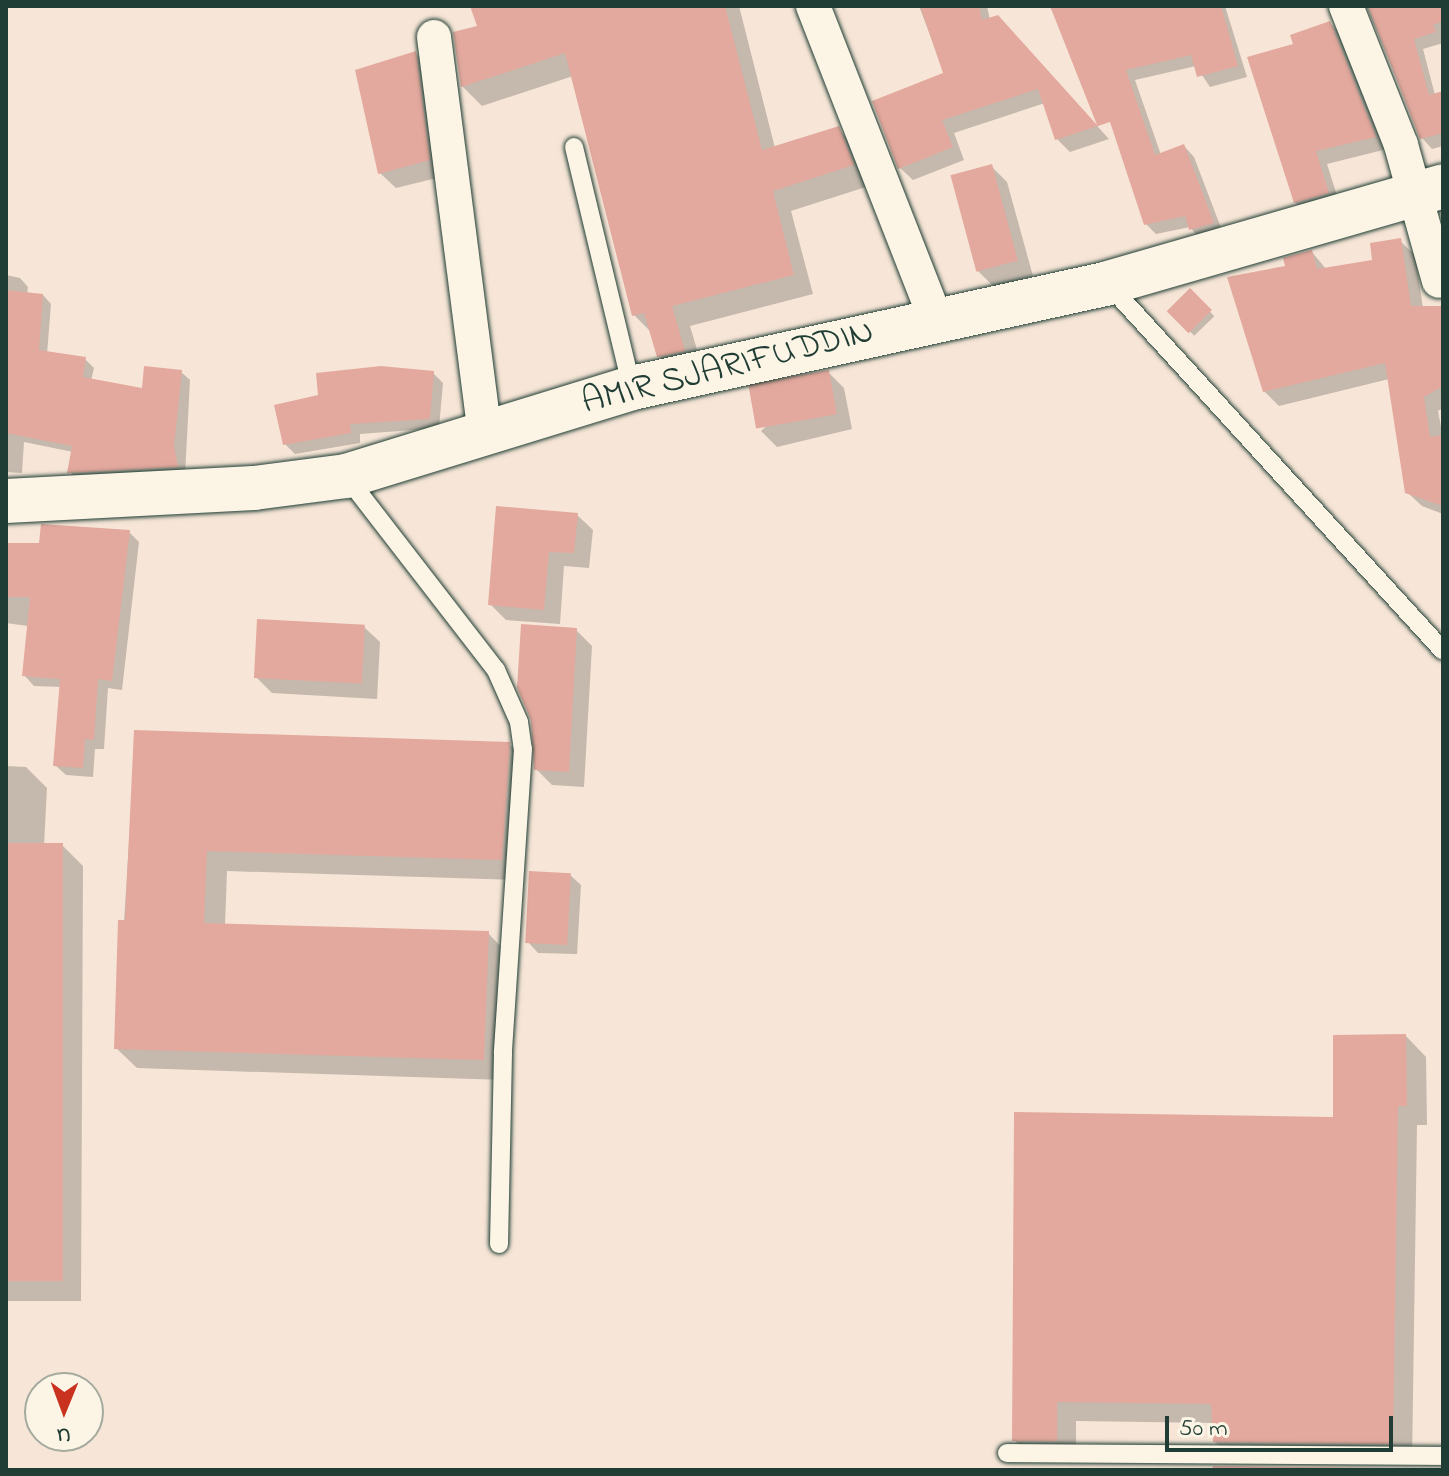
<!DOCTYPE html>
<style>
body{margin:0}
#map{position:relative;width:1449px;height:1476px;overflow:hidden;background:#f7e6d7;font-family:"Indie Flower",sans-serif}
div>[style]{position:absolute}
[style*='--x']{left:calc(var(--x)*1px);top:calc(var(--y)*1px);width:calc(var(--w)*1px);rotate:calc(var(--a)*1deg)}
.shadow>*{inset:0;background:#0003;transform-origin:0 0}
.building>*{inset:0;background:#e3a99e;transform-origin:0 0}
.roads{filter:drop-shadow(0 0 2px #1f3d34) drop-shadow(0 0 2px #1f3d34)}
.service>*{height:18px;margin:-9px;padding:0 9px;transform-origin:9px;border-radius:9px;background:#fcf5e5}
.minor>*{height:34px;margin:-17px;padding:0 17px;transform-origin:17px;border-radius:17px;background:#fcf5e5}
.secondary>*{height:44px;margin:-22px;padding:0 22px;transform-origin:22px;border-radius:22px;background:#fcf5e5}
span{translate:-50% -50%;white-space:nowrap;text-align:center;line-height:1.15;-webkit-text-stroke:7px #fcf5e5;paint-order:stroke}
.street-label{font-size:36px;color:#1f3d34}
.frame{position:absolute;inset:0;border:8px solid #1f3d34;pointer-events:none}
.north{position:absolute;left:24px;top:1372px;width:80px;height:80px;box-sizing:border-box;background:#fcf5e5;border:2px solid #a4ab9e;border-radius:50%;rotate:181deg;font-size:22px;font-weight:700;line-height:32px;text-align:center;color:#1f3d34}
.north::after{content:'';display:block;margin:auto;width:28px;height:36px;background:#c8321e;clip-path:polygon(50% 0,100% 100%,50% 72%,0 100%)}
.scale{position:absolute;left:1165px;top:1416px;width:228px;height:36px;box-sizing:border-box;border:4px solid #1f3d34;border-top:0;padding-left:10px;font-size:24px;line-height:28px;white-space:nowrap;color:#1f3d34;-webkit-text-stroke:6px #fcf5e5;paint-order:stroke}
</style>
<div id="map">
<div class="shadow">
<div style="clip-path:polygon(473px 6px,739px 6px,775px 148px,838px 129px,858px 149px,872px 185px,791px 211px,813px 294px,690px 326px,703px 370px,679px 376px,659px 356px,652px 333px,634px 315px,573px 76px,482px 106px,462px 86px,480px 28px)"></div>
<div style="clip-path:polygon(919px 6px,987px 6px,990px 20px,1010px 30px,1109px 139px,1070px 152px,1057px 139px,1045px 103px,954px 133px,964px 160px,913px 180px,900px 168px,945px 74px)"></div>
<div style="clip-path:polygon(1049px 6px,1225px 6px,1247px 77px,1210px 87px,1196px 66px,1135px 80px,1161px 155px,1184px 146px,1194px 157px,1223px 233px,1201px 240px,1190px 227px,1156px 234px,1146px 224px,1124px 118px)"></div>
<div style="clip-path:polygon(1366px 6px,1443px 6px,1443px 43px,1423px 49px,1435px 95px,1443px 93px,1443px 146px,1432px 149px,1422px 138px)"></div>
<div style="clip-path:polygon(1330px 23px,1342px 35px,1387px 149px,1327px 164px,1340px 205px,1308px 215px,1295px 202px,1296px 46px)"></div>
<div style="clip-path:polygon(415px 53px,431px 69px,445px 176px,396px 188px,380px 173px)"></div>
<div style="clip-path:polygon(991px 166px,1007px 182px,1033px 276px,994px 287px,978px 271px)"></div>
<div style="clip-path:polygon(1400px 241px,1415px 255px,1423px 308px,1443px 308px,1443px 408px,1438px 411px,1443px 437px,1443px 514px,1422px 506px,1407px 492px,1389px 379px,1279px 406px,1264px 391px,1287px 268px,1312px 252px,1326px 269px,1375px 262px)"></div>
<div style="clip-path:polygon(6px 275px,20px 278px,28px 287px,27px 294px,43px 295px,51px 304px,47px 354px,85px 359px,94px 368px,91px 381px,143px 390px,181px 372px,190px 380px,185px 475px,78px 480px,70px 472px,73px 452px,24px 442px,22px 473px,6px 472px)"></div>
<div style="left:1190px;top:291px;width:35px;height:28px;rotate:46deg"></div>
<div style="clip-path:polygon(828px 372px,844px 388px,852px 429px,777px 447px,761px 431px)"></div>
<div style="clip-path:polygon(433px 373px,443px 383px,439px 428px,360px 434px,360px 443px,295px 454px,285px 444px)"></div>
<div style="clip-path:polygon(577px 515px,593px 530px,589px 568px,564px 566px,560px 624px,506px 620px,490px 604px)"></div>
<div style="clip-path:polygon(129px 532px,139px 542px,122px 690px,108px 688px,104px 749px,95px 749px,93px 777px,66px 775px,55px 765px,61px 687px,34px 686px,24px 675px,28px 626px,6px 623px,6px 545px,41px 545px)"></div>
<div style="clip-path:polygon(364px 627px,380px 642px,377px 699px,272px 693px,256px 677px)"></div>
<div style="clip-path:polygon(576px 630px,592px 646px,584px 787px,552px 785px,536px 769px)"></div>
<div style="clip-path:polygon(136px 732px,509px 744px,530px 765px,521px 880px,227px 871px,225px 925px,488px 933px,508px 954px,504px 1080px,137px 1068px,116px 1048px)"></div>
<div style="clip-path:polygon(6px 766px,26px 767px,47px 788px,44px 845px,62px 845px,83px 866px,81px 1301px,6px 1301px)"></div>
<div style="clip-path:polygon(570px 875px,581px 885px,577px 954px,538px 953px,528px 942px)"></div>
<div style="clip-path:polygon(1406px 1036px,1426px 1057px,1427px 1125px,1417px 1125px,1412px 1463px,1236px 1462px,1215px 1442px,1214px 1423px,1076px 1421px,1076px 1461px,1034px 1460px,1014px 1440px,1335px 1119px)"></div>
<div style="clip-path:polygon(1214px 1468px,1392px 1470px,1214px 1470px)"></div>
</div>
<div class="building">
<div style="clip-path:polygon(470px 6px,725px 6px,762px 150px,839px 126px,854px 165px,773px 191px,794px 275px,672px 306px,685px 351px,657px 357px,644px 313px,632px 316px,565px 53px,461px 87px,453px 32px,477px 26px)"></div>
<div style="clip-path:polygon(920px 6px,979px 6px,982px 20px,998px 15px,1097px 125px,1050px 6px,1221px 6px,1238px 66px,1197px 77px,1191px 55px,1126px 70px,1155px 155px,1184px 144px,1214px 223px,1189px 230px,1185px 216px,1144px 225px,1110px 122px,1055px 140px,1038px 89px,942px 120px,953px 147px,898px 169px,872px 101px,943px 73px)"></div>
<div style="clip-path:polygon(1368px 6px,1443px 6px,1443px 21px,1433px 25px,1436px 32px,1414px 39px,1429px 95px,1443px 91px,1443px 133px,1420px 139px)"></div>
<div style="clip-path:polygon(1330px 21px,1376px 137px,1316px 151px,1329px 193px,1294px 203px,1247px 57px,1293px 44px,1290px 35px)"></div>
<div style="clip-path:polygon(416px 51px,430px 160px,378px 174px,355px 70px)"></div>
<div style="left:992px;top:164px;width:100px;height:43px;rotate:75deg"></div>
<div style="clip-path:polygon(1401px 238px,1411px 306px,1443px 306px,1443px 386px,1424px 397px,1430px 437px,1443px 435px,1443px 506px,1405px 493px,1385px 363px,1263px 392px,1227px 277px,1285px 266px,1283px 258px,1312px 250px,1317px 269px,1372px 260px,1370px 243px)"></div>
<div style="left:1190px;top:288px;width:31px;height:33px;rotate:45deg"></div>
<div style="clip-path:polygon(6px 290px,43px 294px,39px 350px,86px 357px,83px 377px,142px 388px,144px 366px,182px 370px,174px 446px,178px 467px,67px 473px,72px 446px,6px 433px)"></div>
<div style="clip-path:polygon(381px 366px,434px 371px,430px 419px,350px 424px,351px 433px,283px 445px,274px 405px,318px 395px,316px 373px)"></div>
<div style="left:829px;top:370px;width:45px;height:82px;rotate:80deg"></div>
<div style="clip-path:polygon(496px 506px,578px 513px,574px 553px,549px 552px,544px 610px,488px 605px)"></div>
<div style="clip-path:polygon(41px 524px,130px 530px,112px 681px,98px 679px,94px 740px,85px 739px,83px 768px,53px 766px,60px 679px,22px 676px,30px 597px,6px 597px,6px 543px,39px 543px)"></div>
<div style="left:257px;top:619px;width:108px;height:59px;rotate:3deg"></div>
<div style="clip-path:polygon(521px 624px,577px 628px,569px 772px,534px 770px,531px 720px,517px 688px)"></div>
<div style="clip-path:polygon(134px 730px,510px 742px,502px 860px,207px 851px,204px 923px,489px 931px,484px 1060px,114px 1049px,118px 920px,125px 920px)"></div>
<div style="left:6px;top:843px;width:57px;height:438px"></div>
<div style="left:529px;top:871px;width:42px;height:72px;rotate:3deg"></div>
<div style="clip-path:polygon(1406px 1034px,1407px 1106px,1398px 1106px,1393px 1444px,1213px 1442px,1211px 1404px,1057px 1402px,1057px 1441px,1012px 1441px,1014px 1112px,1333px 1117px,1333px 1035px)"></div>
<div style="clip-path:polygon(1213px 1466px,1392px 1468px,1212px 1470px)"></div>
</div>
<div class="roads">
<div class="service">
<div style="--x:574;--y:147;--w:248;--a:76.5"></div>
<div style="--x:1109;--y:285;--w:495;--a:47.6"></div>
<div style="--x:346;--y:476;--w:245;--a:52.3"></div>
<div style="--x:496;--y:670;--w:57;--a:66.1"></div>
<div style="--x:519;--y:722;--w:27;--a:82"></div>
<div style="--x:523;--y:749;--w:305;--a:93.8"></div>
<div style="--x:503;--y:1053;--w:191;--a:91.2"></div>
<div style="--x:1007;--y:1453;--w:436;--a:0.4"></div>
</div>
<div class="minor">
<div style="--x:813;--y:6;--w:335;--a:68.6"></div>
<div style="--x:1346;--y:6;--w:149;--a:68.4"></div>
<div style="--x:1401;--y:145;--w:141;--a:74.4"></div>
<div style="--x:434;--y:37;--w:399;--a:82.7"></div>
</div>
<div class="secondary">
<div style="--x:6;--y:501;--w:248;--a:-3"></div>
<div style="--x:254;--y:488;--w:93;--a:-7.4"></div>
<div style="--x:346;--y:476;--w:299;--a:-17.1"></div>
<div style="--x:632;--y:388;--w:487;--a:-12.4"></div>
<div style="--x:1108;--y:283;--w:349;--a:-16.1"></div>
</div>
</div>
<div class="street-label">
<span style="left:728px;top:368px;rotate:-14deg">AMIR SJARIFUDDIN</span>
</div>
<div class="frame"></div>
<div class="north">U</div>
<div class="scale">50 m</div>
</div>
